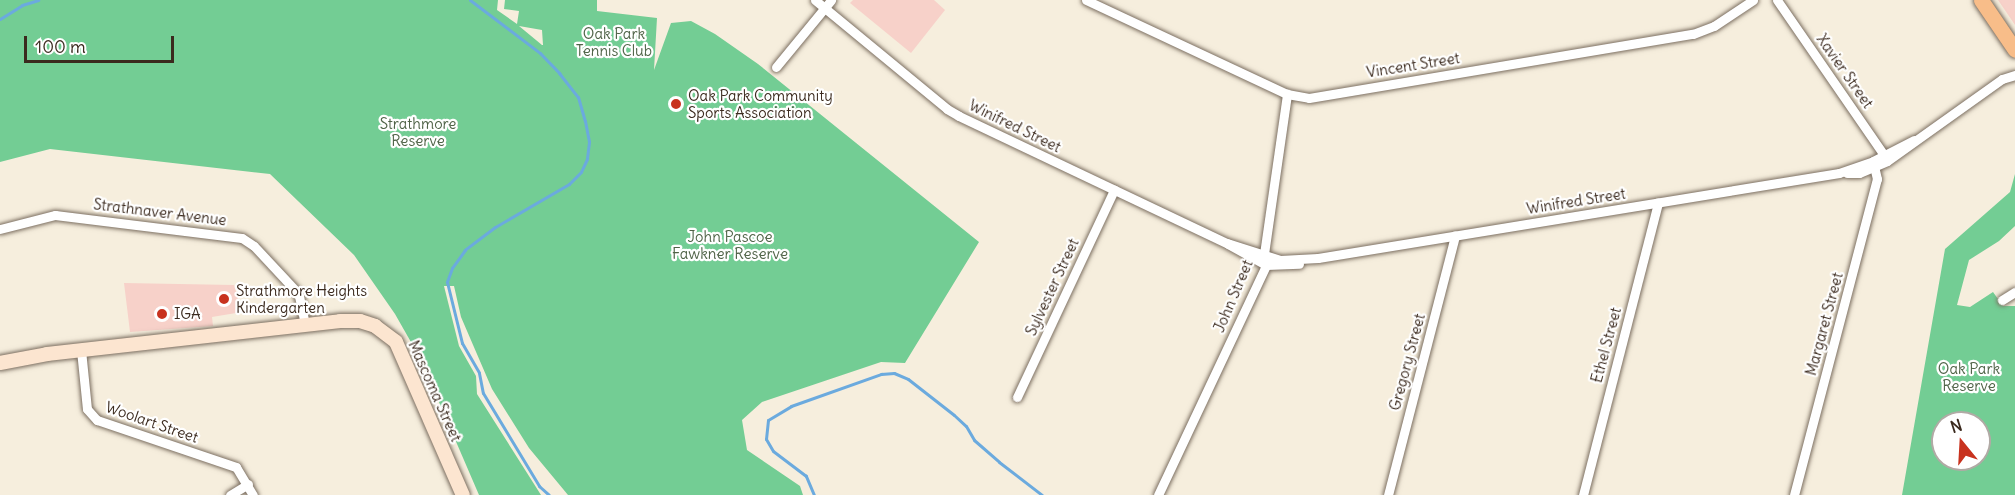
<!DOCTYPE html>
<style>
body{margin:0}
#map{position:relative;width:2015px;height:495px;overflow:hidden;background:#f6eedd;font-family:Delius,sans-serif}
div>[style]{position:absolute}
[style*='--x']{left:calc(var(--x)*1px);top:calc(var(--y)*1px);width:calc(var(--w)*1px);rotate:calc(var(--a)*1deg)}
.built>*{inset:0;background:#f7d1c9}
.green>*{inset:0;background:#73cd94}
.stream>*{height:3px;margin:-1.5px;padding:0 1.5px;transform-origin:1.5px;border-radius:1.5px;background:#6baade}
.roads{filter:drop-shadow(0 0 2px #7c6f61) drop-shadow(0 0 2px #7c6f61)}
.street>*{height:9px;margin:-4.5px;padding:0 4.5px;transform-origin:4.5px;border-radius:4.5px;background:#fff}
.secondary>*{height:14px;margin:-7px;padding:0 7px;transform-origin:7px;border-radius:7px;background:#fce5d0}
.primary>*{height:15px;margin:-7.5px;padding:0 7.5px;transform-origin:7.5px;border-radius:7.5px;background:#f8bd89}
.dots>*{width:16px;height:16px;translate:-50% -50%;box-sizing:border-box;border:3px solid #fff;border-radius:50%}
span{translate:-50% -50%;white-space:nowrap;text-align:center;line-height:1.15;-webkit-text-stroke:4.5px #fff;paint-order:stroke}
.park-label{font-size:15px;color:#4f6347}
.street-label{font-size:15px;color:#3b2a1e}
.poi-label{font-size:15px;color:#3b2a1e}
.left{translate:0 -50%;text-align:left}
.north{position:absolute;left:1931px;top:411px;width:60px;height:60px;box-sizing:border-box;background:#fff;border:2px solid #b1aaa5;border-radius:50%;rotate:342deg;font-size:16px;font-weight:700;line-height:24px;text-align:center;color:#3b2a1e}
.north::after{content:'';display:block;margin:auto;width:21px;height:27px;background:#c8321e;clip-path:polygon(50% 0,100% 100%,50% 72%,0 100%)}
.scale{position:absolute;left:24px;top:36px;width:150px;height:27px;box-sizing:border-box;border:3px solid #3b2a1e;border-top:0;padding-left:8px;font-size:18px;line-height:21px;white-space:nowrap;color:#3b2a1e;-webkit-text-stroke:4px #fff;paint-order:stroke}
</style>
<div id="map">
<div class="built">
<div style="clip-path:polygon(853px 0,934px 0,945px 10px,911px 53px,850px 3px)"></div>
<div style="clip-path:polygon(1998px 0,2015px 0,2015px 25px)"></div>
<div style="clip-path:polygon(124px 283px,234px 285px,242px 312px,212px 317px,213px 326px,130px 332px)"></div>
</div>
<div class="green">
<div style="clip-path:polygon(evenodd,0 0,498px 0,497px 10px,517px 24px,519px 11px,504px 9px,505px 0,597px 0,597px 11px,657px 18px,654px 70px,671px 23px,691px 21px,715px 34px,758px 64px,979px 242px,905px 363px,881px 362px,762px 402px,742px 420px,747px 450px,800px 486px,803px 495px,568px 495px,529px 448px,492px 389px,461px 317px,454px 286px,444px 286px,459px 346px,476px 376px,477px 394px,541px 495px,479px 495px,420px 358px,395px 314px,354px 255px,270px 174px,50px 149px,0 162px,0 0,519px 26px,542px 30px,543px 45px,542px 45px,519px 26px)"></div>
<div style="clip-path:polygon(evenodd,2015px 174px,2015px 226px,1999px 241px,1969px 260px,1957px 305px,1970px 307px,1993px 292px,2003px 306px,2015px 306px,2015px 495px,1902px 495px,1945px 249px,2010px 192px,2015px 174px,1943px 423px,1979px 423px,1979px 459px,1943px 459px,1943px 423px)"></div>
</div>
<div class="stream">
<div style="--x:470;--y:0;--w:88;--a:37.1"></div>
<div style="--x:540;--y:53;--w:28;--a:46"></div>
<div style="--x:559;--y:73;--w:31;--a:52"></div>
<div style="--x:578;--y:97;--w:25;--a:74"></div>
<div style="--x:585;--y:121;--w:21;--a:79"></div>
<div style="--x:589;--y:142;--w:17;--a:97"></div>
<div style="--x:587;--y:159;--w:14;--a:115"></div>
<div style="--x:581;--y:172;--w:17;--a:135"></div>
<div style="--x:569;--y:184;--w:86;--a:149.8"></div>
<div style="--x:495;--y:227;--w:38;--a:143"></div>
<div style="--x:465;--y:250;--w:22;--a:126"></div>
<div style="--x:452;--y:268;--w:15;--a:110"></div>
<div style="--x:447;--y:282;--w:63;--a:76.2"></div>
<div style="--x:462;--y:343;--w:34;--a:60"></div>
<div style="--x:479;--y:373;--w:20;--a:79"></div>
<div style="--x:483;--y:393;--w:109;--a:58.9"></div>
<div style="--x:539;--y:486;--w:13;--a:42"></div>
<div style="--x:0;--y:19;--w:26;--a:-32"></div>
<div style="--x:22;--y:5;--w:17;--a:-17"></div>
<div style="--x:814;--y:495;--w:21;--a:-113"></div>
<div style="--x:806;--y:476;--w:41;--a:-142.9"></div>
<div style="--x:773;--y:451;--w:14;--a:-120"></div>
<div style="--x:766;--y:439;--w:19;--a:-84"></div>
<div style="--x:768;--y:420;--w:27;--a:-31"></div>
<div style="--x:791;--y:406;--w:96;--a:-19.6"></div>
<div style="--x:881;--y:374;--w:13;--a:-4"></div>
<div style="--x:894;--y:373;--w:15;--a:23"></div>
<div style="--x:908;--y:379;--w:58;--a:38"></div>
<div style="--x:954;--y:415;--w:16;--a:43"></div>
<div style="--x:966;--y:426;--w:16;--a:60"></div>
<div style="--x:974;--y:440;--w:33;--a:41"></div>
<div style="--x:999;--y:462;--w:54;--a:37.5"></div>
</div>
<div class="roads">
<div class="street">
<div style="--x:815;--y:0;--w:171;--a:39.5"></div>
<div style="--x:947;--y:109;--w:14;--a:30"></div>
<div style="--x:959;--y:116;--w:297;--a:25.4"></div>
<div style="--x:1227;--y:243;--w:56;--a:17.8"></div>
<div style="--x:1280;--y:260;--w:38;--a:-3"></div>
<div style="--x:1318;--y:258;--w:528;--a:-9.27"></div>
<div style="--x:1839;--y:173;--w:36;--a:-19"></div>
<div style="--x:1873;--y:161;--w:46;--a:-27.1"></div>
<div style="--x:1086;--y:0;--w:222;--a:25.1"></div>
<div style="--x:1287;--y:94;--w:22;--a:10"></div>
<div style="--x:1309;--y:98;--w:389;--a:-9.5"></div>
<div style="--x:1693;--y:34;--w:22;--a:-21"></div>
<div style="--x:1714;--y:26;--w:47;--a:-33.7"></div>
<div style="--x:1777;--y:0;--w:192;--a:55.4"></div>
<div style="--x:776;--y:67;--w:87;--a:-50.6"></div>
<div style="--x:1847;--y:173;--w:12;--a:0"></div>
<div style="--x:1859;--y:173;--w:30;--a:-23"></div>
<div style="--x:1887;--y:161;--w:141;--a:-35.5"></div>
<div style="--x:2002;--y:79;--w:14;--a:-17"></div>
<div style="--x:0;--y:229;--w:57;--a:-14.3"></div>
<div style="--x:55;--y:215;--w:188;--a:7"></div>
<div style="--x:242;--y:238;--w:14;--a:34"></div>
<div style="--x:254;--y:246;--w:62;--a:47"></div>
<div style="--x:296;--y:291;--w:6;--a:59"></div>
<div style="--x:299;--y:296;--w:30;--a:78"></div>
<div style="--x:1228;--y:244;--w:43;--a:28.9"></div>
<div style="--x:1266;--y:265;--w:33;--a:-2"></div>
<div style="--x:2002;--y:300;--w:15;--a:-32"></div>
<div style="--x:81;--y:350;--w:59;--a:84.2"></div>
<div style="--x:87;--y:409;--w:15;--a:48"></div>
<div style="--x:97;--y:420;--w:147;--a:18.7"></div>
<div style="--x:236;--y:467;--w:33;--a:59"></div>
<div style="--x:1017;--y:397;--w:229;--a:-64.9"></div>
<div style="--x:230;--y:495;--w:21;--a:-31"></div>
<div style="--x:1158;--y:495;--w:254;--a:-64.8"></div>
<div style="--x:1266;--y:265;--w:11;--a:-100"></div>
<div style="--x:1264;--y:254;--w:162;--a:-81.8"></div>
<div style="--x:1388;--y:495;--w:268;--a:-75.5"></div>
<div style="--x:1583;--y:495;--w:302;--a:-75.6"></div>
<div style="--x:1794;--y:495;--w:327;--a:-75.3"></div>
<div style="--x:1877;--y:179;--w:18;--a:-103"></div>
</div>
<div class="secondary">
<div style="--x:0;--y:363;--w:48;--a:-10.8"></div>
<div style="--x:47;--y:354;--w:295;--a:-6.4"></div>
<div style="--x:340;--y:321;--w:20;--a:0"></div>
<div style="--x:360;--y:321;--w:16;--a:18"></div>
<div style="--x:375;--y:326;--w:26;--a:37"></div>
<div style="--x:396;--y:342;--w:167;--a:66.4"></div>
</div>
<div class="primary">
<div style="--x:1981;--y:0;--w:60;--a:55.8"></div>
</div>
</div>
<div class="dots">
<div style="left:676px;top:104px;background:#c8321e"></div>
<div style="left:224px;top:299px;background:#c8321e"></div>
<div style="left:162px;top:314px;background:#c8321e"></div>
</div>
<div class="park-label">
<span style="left:614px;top:42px">Oak Park<br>Tennis Club</span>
<span style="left:418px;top:132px">Strathmore<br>Reserve</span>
<span style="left:730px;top:245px">John Pascoe<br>Fawkner Reserve</span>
<span style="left:1969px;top:377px">Oak Park<br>Reserve</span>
</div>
<div class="street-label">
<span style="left:1413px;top:65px;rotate:-9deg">Vincent Street</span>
<span style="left:1845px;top:71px;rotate:55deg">Xavier Street</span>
<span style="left:1015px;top:126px;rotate:26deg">Winifred Street</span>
<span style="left:1576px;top:201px;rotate:-9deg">Winifred Street</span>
<span style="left:160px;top:212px;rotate:7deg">Strathnaver Avenue</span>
<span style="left:1052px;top:287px;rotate:-65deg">Sylvester Street</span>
<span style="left:1233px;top:296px;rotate:-67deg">John Street</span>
<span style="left:1824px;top:324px;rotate:-75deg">Margaret Street</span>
<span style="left:1606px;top:345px;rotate:-75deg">Ethel Street</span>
<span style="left:1407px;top:362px;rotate:-75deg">Gregory Street</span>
<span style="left:435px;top:391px;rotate:66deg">Mascoma Street</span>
<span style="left:152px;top:422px;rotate:19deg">Woolart Street</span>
</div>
<div class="poi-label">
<span class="left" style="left:688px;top:104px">Oak Park Community<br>Sports Association</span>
<span class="left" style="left:236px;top:299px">Strathmore Heights<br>Kindergarten</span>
<span class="left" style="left:174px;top:314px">IGA</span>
</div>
<div class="north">N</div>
<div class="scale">100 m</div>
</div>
